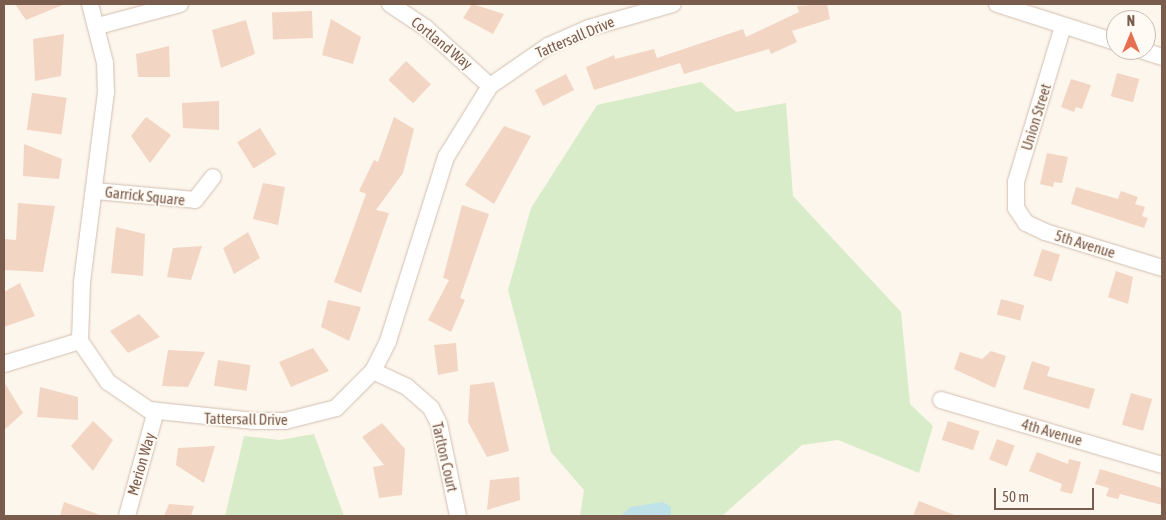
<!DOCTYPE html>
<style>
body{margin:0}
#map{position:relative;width:1166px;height:520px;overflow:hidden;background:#fdf6ec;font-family:"Asap Condensed",sans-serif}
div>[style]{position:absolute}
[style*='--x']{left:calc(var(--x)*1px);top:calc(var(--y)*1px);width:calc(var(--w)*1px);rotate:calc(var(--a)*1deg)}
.green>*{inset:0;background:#d8ecc9}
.water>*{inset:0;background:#bfe3e8}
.building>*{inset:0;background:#f3d5c3;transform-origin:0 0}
.roads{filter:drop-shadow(0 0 1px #d1beb0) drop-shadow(0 0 1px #d1beb0)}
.minor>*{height:16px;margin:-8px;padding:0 8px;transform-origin:8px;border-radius:8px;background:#fff}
span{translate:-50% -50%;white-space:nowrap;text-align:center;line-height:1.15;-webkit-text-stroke:4px #fffaf3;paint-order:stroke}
.street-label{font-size:15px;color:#7a5c4d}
.frame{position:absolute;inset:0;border:5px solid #7a5c4d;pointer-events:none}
.north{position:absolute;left:1106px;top:10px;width:50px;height:50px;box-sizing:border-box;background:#fffaf3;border:1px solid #cabbb1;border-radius:50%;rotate:0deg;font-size:14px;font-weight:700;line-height:20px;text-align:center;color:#7a5c4d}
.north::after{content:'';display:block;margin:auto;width:18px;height:22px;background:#e76f51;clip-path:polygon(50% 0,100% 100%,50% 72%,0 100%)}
.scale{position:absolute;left:994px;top:488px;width:100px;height:22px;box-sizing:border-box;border:2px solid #7a5c4d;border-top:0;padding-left:6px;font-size:15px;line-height:18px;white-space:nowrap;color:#7a5c4d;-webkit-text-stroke:4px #fffaf3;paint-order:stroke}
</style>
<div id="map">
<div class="green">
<div style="clip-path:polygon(701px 82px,736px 112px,786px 103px,793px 196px,901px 312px,910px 404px,933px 426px,919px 473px,838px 440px,802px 445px,722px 516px,580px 516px,584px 490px,551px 452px,508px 290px,531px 208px,597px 105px)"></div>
<div style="clip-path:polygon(314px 434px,344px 516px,225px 516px,244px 436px,280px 440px)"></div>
</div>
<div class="water">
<div style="clip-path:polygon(663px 502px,671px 507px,671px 516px,621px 516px,630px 507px)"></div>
</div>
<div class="building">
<div style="clip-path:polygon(15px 4px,65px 4px,26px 20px)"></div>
<div style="clip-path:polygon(472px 4px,504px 14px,493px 34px,463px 18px)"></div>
<div style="clip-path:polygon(827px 4px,830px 19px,792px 31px,797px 42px,771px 54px,769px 49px,684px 74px,680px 63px,594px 90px,586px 67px,614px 55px,615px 59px,654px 49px,657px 58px,743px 29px,746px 37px,799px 12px,797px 6px)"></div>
<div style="left:312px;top:11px;width:27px;height:40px;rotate:88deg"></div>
<div style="clip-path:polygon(331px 19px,361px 37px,353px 64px,322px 55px)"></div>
<div style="clip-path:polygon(246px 20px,255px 54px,221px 68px,212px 30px)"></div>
<div style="clip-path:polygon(64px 34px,61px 76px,35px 81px,33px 39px)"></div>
<div style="clip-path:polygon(169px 46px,170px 77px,138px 77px,136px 54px)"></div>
<div style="left:406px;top:61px;width:34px;height:26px;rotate:43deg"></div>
<div style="left:1117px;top:73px;width:23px;height:24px;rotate:15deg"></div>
<div style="left:566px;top:74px;width:18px;height:35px;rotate:63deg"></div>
<div style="clip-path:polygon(1071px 79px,1091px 85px,1082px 109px,1076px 107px,1074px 112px,1061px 107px)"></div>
<div style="left:32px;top:93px;width:35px;height:37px;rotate:8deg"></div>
<div style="clip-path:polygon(219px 101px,219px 130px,183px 128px,182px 103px)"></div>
<div style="clip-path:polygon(146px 117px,171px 135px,150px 163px,131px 136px)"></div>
<div style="clip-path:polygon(394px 117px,414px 129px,403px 173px,376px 210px,389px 213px,361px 293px,334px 282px,366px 194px,359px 191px,374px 160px,378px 162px)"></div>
<div style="clip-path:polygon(504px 126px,531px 136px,494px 204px,465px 185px)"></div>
<div style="left:260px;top:128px;width:31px;height:27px;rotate:58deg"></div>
<div style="clip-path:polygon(24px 144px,62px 159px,59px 179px,23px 176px)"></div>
<div style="clip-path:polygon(1047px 153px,1068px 157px,1062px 183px,1054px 182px,1053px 187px,1040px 184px)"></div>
<div style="clip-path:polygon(263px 183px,285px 187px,278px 225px,253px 219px)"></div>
<div style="clip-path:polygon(1076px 187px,1118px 199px,1121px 191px,1138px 197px,1135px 204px,1145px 207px,1142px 216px,1148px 218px,1144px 228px,1071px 204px)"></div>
<div style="clip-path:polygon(18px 203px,55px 206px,43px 272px,4px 270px,5px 239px,16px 240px)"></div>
<div style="clip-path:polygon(462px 205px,489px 214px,460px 298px,465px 300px,451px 332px,428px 320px,449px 280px,443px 278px)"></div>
<div style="clip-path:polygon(116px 227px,145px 234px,143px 276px,111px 273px)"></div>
<div style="clip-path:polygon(248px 232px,260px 258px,234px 274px,223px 248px)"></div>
<div style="clip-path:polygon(202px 246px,191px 280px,167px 277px,173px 248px)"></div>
<div style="left:1042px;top:249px;width:19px;height:28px;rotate:18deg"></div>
<div style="clip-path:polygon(1116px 271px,1133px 277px,1128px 304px,1108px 297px)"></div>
<div style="clip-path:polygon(20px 283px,35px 316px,4px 327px,4px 292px)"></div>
<div style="left:1001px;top:299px;width:24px;height:16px;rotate:15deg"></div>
<div style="clip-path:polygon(328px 300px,361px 307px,349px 341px,321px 327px)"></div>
<div style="clip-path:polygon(139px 314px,160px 337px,128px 353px,110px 331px)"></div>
<div style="clip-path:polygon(456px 343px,458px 371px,438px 375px,434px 345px)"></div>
<div style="clip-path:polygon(313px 348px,329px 371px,291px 387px,279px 362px)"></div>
<div style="clip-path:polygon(168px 350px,205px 352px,188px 387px,162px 386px)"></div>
<div style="clip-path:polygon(991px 351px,1006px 356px,995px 388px,954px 369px,960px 352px,982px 359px)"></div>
<div style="left:218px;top:360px;width:33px;height:26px;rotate:9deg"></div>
<div style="clip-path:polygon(1032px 361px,1050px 367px,1047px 376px,1095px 389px,1089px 409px,1023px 389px)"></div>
<div style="clip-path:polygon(4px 382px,23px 413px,4px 430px)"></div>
<div style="clip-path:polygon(494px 382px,509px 451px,487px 457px,468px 422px,470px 385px)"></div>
<div style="clip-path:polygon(40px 387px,78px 397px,78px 420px,37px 417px)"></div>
<div style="left:1131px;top:393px;width:22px;height:33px;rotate:16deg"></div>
<div style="clip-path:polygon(93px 421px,113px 440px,93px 471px,71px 446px)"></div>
<div style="left:948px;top:421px;width:33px;height:20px;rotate:18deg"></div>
<div style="clip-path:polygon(382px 423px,405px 449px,402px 495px,379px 498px,373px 467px,384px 465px,362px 437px)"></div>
<div style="left:997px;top:439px;width:19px;height:22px;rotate:21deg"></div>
<div style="clip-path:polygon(215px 446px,204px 483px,176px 465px,178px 448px)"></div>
<div style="clip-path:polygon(1037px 452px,1068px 464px,1069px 459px,1081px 462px,1072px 494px,1060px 491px,1062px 484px,1029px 471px)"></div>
<div style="clip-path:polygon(1100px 469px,1162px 488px,1162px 505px,1120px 494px,1118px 499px,1106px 496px,1109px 488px,1095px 484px)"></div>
<div style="clip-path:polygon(519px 477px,520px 500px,487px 510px,490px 480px)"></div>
<div style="clip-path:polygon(919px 501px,957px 516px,913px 516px)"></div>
<div style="clip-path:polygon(64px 502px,100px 515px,100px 516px,60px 516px)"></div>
<div style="clip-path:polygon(169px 504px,194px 506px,191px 516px,164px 516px)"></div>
</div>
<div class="roads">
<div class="minor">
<div style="--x:90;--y:4;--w:61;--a:75.7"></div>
<div style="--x:105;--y:63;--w:29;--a:88"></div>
<div style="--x:106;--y:92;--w:193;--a:97.2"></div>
<div style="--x:82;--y:283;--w:58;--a:92"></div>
<div style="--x:80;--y:341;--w:50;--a:55.7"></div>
<div style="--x:108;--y:382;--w:50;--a:34.3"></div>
<div style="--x:149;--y:410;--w:106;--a:6"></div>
<div style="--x:254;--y:421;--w:31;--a:0"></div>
<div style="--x:285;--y:421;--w:53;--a:-14.3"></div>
<div style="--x:336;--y:408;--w:52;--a:-45"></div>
<div style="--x:373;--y:371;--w:34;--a:-63"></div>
<div style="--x:388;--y:341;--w:193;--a:-72.5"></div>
<div style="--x:446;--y:157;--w:84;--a:-58.2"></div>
<div style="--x:490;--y:86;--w:70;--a:-34.6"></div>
<div style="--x:548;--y:46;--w:45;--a:-23.7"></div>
<div style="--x:589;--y:28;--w:87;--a:-15.9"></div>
<div style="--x:390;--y:4;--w:43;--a:33.7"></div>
<div style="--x:426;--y:28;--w:86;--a:42.2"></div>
<div style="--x:997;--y:4;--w:125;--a:17.7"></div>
<div style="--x:98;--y:26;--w:85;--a:-15"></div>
<div style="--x:1063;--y:26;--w:163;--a:106.8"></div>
<div style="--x:1016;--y:182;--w:26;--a:90"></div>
<div style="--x:1016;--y:208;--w:18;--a:56"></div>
<div style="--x:1026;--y:223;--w:21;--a:25"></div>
<div style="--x:1045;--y:232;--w:122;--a:17.1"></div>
<div style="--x:1141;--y:50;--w:22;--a:18"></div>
<div style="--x:95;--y:191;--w:100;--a:5.1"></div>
<div style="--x:195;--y:200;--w:29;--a:-52"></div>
<div style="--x:4;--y:364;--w:79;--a:-16.8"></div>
<div style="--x:373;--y:371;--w:38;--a:25"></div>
<div style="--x:407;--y:387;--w:32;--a:41"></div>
<div style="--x:431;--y:408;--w:18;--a:63"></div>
<div style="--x:439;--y:424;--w:94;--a:78.3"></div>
<div style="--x:941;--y:400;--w:230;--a:16.4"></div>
<div style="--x:127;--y:516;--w:109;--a:-74.6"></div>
</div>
</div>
<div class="street-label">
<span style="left:575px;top:37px;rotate:-23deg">Tattersall Drive</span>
<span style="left:442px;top:43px;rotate:39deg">Cortland Way</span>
<span style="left:1036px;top:117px;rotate:-73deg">Union Street</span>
<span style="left:145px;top:196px;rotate:6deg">Garrick Square</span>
<span style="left:1085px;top:244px;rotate:17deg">5th Avenue</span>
<span style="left:246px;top:419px;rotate:1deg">Tattersall Drive</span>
<span style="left:1052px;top:432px;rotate:16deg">4th Avenue</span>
<span style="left:445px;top:457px;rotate:77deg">Tarlton Court</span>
<span style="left:141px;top:464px;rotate:-74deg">Merion Way</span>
</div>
<div class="frame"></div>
<div class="north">N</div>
<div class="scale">50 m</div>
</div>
